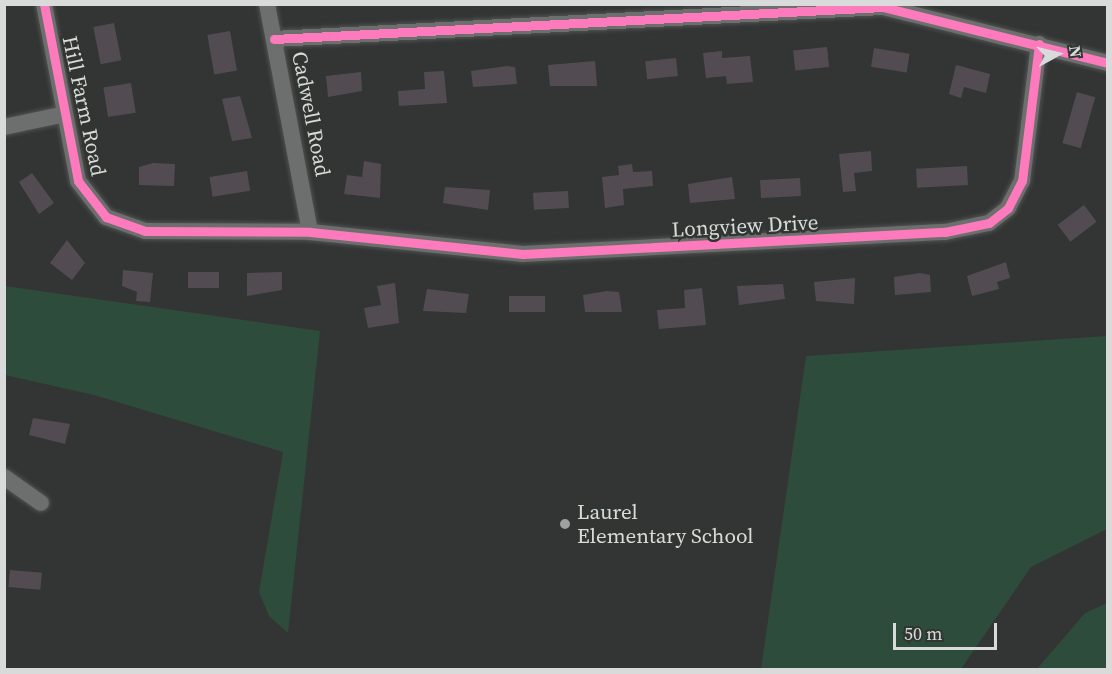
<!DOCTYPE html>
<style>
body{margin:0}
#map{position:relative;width:1112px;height:674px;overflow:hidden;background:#323533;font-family:"Source Serif 4",serif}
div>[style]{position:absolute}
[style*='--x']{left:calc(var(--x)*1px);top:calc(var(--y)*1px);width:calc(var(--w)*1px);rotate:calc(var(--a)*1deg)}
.green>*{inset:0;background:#2e4c3b}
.building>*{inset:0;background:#524c52;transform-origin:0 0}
.roads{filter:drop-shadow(0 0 2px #505251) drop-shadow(0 0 2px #505251)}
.minor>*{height:16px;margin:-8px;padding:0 8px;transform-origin:8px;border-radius:8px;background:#6d6f6e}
.cycleway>*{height:9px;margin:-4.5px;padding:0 4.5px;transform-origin:4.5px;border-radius:4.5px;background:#fd7abc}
.dots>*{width:16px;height:16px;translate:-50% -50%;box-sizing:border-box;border:3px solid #313633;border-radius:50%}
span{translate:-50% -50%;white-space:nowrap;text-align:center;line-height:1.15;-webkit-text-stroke:5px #313633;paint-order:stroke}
.street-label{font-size:21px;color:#d8dbd9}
.poi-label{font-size:21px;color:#d8dbd9}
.left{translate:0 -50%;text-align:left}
.frame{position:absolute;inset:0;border:6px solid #d8dbd9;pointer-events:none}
.north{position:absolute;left:1028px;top:24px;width:60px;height:60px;-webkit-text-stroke:4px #313633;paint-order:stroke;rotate:82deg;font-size:16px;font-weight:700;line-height:24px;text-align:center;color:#d8dbd9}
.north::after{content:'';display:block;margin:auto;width:21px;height:27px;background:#d8dbd9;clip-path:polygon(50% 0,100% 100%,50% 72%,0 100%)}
.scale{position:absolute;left:893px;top:623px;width:104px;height:27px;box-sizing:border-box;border:3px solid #d8dbd9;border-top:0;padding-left:8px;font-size:18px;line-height:21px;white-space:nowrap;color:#d8dbd9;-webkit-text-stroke:4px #313633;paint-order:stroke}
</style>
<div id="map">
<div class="green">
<div style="clip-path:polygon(5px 286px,320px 331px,288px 633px,269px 616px,259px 592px,283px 452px,94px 395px,5px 375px)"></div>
<div style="clip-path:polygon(1107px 336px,1107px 529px,1031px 567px,961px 669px,761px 669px,806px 356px)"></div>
<div style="clip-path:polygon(1107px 603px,1107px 669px,1037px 669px,1085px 613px)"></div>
</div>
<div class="building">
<div style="left:114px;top:23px;width:38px;height:21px;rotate:79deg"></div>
<div style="left:230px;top:31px;width:40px;height:23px;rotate:80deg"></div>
<div style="left:827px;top:47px;width:20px;height:34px;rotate:84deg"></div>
<div style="left:874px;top:48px;width:36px;height:19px;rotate:9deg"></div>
<div style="clip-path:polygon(722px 51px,722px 58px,750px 56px,753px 82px,727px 84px,726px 76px,706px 78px,703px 53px)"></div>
<div style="left:676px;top:58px;width:18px;height:31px;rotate:84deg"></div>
<div style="clip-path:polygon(595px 61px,597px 86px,550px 86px,548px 65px)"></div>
<div style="clip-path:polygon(956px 65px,990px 74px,986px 93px,964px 87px,961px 98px,949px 94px)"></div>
<div style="clip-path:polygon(507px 66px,515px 67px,517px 84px,473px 87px,471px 71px)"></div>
<div style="clip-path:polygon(444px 71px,447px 103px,399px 106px,398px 91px,425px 89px,424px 72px)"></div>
<div style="clip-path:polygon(361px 72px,362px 91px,328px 97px,326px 76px)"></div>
<div style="left:131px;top:83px;width:30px;height:28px;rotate:81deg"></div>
<div style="left:1077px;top:92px;width:19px;height:53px;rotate:16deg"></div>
<div style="clip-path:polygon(240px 96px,252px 138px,232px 141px,222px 99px)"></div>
<div style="clip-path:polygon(871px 151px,872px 171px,854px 173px,856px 191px,843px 192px,839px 154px)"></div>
<div style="clip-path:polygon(364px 161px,381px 164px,380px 198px,344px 194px,347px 175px,362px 177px)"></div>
<div style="clip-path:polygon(153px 163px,175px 164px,174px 186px,139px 185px,139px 167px)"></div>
<div style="clip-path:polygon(632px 164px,633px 172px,652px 171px,653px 186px,623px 189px,624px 205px,605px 208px,602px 177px,619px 175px,618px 166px)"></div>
<div style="left:967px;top:166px;width:19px;height:51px;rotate:87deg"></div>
<div style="left:247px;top:171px;width:20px;height:38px;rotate:81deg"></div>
<div style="clip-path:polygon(32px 173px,54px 203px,39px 214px,19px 182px)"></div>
<div style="clip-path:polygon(732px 177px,735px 199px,690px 203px,688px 184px)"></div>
<div style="left:800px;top:178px;width:18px;height:40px;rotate:87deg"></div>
<div style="clip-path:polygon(445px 187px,490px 190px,488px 210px,443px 203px)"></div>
<div style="left:568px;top:191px;width:17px;height:35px;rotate:87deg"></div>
<div style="left:1084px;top:205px;width:21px;height:33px;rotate:53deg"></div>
<div style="clip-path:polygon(67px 240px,85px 263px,72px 280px,50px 263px)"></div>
<div style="clip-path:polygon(1006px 262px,1010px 278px,997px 282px,999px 289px,972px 296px,967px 276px)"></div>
<div style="clip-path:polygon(123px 270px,153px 273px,150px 302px,136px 301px,137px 292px,122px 286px)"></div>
<div style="left:188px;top:272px;width:31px;height:16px"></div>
<div style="clip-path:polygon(282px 272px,282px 290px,247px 296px,247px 273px)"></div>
<div style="clip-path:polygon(920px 273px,930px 275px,931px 292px,895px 295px,894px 277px)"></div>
<div style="clip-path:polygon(855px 278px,854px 304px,816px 301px,814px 282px)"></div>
<div style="clip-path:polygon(395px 283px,399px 323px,368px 328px,364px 308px,381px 305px,377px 286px)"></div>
<div style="clip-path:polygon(783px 284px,785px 299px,739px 305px,737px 286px)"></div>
<div style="clip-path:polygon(702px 288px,706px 325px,659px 329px,657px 310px,685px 308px,684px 290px)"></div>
<div style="clip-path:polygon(427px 289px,469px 294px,466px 313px,423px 311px)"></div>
<div style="clip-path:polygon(607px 291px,619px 292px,622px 312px,585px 312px,583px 295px)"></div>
<div style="left:545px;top:296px;width:16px;height:36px;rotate:90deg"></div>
<div style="clip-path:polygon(33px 418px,70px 424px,65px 444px,29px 435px)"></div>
<div style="left:10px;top:570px;width:32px;height:17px;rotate:5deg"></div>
</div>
<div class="roads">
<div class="minor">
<div style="--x:44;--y:4;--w:180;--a:79.1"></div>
<div style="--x:78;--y:181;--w:46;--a:52.1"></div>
<div style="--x:106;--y:217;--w:41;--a:19.7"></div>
<div style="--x:145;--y:231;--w:165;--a:0.3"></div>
<div style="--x:310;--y:232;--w:214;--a:5.9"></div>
<div style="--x:523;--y:254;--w:423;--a:-3"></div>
<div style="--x:945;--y:232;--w:45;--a:-11.6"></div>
<div style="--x:989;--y:223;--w:24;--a:-38"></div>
<div style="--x:1008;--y:208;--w:30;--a:-63"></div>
<div style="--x:1022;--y:181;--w:138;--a:-82.9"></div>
<div style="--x:267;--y:4;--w:232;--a:79.3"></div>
<div style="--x:274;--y:39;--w:610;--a:-3.01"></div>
<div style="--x:883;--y:7;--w:232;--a:14"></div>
<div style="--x:4;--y:127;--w:62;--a:-12"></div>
<div style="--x:4;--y:477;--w:45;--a:35.1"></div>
</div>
</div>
<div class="cycleway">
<div style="--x:44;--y:4;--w:180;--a:79.1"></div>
<div style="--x:78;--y:181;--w:46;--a:52.1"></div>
<div style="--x:106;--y:217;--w:41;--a:19.7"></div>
<div style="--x:145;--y:231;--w:165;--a:0.3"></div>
<div style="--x:310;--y:232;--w:214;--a:5.9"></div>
<div style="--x:523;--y:254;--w:423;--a:-3"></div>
<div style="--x:945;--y:232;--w:45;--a:-11.6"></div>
<div style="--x:989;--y:223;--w:24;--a:-38"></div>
<div style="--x:1008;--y:208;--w:30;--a:-63"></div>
<div style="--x:1022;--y:181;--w:138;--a:-82.9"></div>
<div style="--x:274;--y:39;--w:610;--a:-3.01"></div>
<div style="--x:883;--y:7;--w:232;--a:14"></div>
</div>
<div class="dots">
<div style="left:565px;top:524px;background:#9ea19f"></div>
</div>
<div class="street-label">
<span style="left:84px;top:106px;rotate:78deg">Hill Farm Road</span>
<span style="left:311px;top:114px;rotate:79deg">Cadwell Road</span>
<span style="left:745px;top:226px;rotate:-3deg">Longview Drive</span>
</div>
<div class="poi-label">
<span class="left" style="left:577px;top:524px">Laurel<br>Elementary School</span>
</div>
<div class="frame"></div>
<div class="north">N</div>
<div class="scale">50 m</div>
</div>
